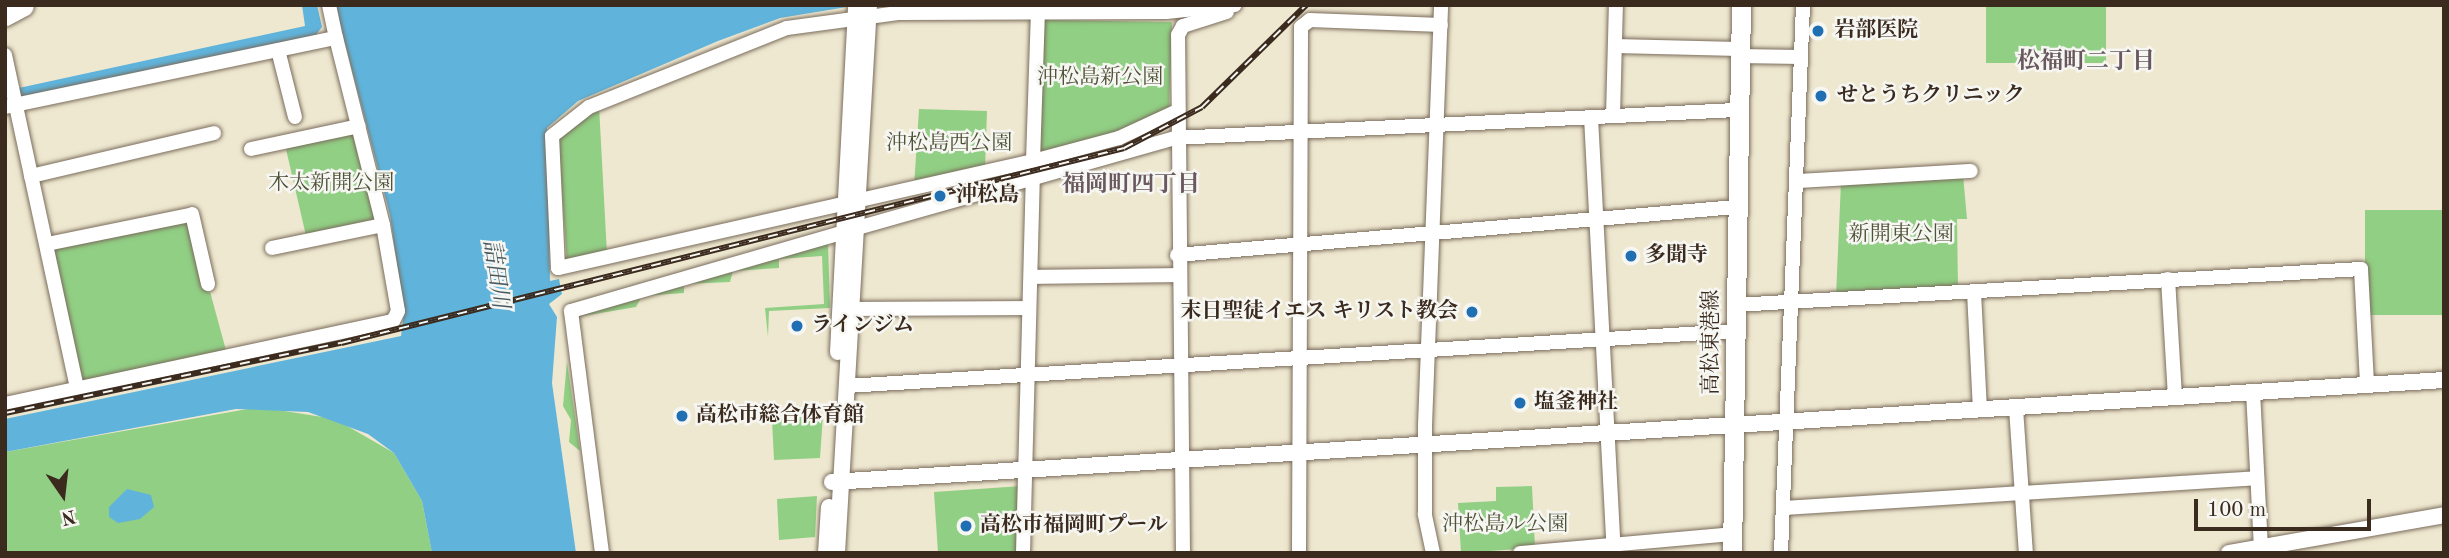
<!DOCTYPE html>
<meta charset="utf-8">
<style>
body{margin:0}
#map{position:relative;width:2449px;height:558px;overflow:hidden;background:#efe8d0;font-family:"Old Standard TT","Noto Serif JP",serif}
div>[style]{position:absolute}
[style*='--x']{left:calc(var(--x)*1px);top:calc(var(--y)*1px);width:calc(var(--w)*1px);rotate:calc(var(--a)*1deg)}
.green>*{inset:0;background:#91cf84;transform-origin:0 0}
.water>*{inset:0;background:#60b4dc}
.roads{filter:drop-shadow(0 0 2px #7a6c5c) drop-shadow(0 0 2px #7a6c5c)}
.minor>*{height:14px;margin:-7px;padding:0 7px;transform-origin:7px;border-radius:7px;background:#fff}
.tertiary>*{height:16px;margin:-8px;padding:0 8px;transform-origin:8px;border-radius:8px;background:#fff}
.secondary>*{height:19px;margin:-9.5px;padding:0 9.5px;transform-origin:9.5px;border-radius:9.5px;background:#fff}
.trunk>*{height:23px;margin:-11.5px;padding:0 11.5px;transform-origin:11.5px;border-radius:11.5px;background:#fff}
.rail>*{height:6px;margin-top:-3px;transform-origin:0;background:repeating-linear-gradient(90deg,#f6f6f2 0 10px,#3b2a1e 0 20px);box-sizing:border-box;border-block:2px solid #3b2a1e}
.dots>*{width:19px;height:19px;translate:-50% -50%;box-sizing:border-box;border:4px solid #f6f6f2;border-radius:50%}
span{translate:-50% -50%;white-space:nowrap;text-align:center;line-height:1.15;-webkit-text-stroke:5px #f6f6f2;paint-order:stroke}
.poi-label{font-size:21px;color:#3b2a1e;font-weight:700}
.left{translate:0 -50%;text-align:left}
.right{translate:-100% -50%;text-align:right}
.park-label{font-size:21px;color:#505338}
.street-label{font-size:21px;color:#3b2a1e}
.neighbourhood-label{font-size:23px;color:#6a585f;font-weight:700}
.water-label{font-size:23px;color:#485a60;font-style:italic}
.frame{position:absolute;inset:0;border:7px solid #3b2a1e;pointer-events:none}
.north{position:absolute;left:28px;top:460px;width:70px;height:70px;-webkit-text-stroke:5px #f6f6f2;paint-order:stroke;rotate:166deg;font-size:19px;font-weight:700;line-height:28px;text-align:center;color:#3b2a1e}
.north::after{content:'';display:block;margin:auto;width:24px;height:32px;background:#3b2a1e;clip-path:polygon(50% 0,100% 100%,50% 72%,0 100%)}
.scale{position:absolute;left:2194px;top:499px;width:177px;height:32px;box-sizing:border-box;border:4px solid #3b2a1e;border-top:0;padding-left:9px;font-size:21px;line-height:24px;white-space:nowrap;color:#3b2a1e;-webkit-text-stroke:5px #f6f6f2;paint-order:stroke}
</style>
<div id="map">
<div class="green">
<div style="left:1986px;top:5px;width:120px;height:58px"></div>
<div style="clip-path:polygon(1043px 20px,1172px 22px,1169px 110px,1137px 127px,1040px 155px)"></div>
<div style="clip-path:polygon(599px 106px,607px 254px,567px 262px,558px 135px)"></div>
<div style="clip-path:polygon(919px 109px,987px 111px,985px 169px,914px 187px)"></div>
<div style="left:358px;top:132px;width:91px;height:74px;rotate:77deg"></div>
<div style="clip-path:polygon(1963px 175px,1967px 219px,1957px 219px,1958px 288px,1836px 296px,1841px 182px)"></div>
<div style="left:2444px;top:210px;width:105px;height:79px;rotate:90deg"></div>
<div style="clip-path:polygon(190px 218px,227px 354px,86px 383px,78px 376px,50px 247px)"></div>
<div style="clip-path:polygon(828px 243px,830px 308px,769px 311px,768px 337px,765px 308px,824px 304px,822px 256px,779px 259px,779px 268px,733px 271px,730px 282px,684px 284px,684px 293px,642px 296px,636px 307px,577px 317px,578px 312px)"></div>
<div style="clip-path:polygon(567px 361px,567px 362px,580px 451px,569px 442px,571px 420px,563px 406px)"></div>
<div style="clip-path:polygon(259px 407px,335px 419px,394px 453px,422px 501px,432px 553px,5px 553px,5px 452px)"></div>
<div style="clip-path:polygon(823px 415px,820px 458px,774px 460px,772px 420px)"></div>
<div style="clip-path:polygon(1020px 486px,1019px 553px,938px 553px,934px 492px)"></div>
<div style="clip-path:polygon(1532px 486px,1535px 548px,1461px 553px,1458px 503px,1496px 501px,1496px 487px)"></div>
<div style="clip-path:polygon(817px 496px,815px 537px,779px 540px,777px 499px)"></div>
</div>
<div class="water">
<div style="clip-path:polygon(302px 5px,317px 5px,322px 27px,315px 36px,5px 101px,5px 91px,305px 26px)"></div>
<div style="clip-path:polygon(335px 5px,859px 5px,780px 18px,718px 41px,578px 101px,547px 128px,550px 281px,559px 279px,562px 294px,549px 304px,557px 317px,552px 383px,576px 553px,432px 553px,422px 501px,394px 453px,368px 434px,308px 412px,236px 409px,5px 452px,5px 419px,401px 336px,404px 313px,390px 215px)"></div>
<div style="clip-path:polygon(127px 489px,151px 495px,154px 507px,140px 519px,118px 523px,109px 517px,109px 507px)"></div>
</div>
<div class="roads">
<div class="minor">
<div style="--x:1615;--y:46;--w:124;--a:1.4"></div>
<div style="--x:278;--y:50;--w:69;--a:75.8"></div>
<div style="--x:5;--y:55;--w:342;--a:77.8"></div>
<div style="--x:1738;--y:56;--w:63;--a:0.9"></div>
<div style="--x:5;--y:107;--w:338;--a:-11.8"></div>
<div style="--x:336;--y:38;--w:34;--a:-102"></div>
<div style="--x:1175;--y:112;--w:62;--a:155.1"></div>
<div style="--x:1119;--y:138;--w:89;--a:165"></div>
<div style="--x:1033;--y:161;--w:487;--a:167.3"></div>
<div style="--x:558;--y:268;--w:132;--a:-92.6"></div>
<div style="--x:552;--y:136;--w:47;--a:-38.1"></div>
<div style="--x:589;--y:107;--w:213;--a:-21.8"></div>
<div style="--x:787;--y:28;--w:112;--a:-7.7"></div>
<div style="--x:898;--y:13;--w:268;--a:-0.2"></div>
<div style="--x:1166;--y:12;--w:69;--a:-5.8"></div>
<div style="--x:1613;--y:116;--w:111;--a:-88.5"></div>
<div style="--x:1591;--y:117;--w:437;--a:87"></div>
<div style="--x:251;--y:149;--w:110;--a:-12"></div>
<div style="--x:1033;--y:161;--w:148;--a:-88.1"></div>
<div style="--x:31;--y:176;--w:188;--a:-13.2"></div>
<div style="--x:1797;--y:181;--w:174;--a:-3.3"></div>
<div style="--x:192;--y:214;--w:72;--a:77.1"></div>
<div style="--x:857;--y:228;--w:330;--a:-15.8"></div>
<div style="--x:1175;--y:138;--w:562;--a:-2.86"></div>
<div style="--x:47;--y:244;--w:145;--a:-11.5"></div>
<div style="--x:272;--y:248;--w:113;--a:-11.7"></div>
<div style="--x:1177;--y:255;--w:561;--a:-4.91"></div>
<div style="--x:1031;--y:277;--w:145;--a:-0.8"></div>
<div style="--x:2168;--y:279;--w:118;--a:86.6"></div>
<div style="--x:1974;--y:292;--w:118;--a:87.1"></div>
<div style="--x:1735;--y:305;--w:627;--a:-3.29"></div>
<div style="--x:2361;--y:269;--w:116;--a:87"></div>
<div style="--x:852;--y:309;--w:177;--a:-0.3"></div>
<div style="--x:847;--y:386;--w:890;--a:-3.54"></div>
<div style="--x:2253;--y:391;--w:156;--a:87.1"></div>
<div style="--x:5;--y:404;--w:397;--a:-12.1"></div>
<div style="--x:393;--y:321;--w:11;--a:-63"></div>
<div style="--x:398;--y:311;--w:87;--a:-99.9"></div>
<div style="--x:383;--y:225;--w:193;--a:-104.1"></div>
<div style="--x:2016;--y:408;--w:145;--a:86.1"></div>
<div style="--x:1783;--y:508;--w:475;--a:-3.6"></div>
<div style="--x:602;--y:553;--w:244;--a:-97.3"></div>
<div style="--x:571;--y:311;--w:285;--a:-16.1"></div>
<div style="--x:1023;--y:553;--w:372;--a:-88.5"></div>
<div style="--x:1183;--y:553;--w:518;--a:-90.55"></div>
<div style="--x:1178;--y:35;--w:10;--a:-61"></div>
<div style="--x:1183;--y:26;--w:46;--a:-17.7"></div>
<div style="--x:1299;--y:553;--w:526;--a:-89.78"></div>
<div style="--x:1301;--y:27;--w:11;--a:-38"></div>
<div style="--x:1310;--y:20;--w:131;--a:2.2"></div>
<div style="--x:1433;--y:553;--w:40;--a:-102"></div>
<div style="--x:1425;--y:514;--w:89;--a:-90"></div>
<div style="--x:1425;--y:425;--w:420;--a:-87.8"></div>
<div style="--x:1520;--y:553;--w:214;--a:-5.1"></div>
<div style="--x:1781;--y:553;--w:548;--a:-87.7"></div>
</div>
<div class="tertiary">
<div style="--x:838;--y:352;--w:347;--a:-87"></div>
<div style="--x:832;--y:482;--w:1615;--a:-3.62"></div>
<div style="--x:826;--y:553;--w:46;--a:-86.3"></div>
<div style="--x:837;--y:553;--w:549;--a:-86.66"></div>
<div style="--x:2229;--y:553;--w:218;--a:-10"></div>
</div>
<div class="secondary">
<div style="--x:1732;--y:553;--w:548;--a:-89.06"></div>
</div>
<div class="trunk">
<div style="--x:5;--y:14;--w:19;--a:-28"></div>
</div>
</div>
<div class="rail">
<div style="--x:5;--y:413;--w:343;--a:-11.8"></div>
<div style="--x:341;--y:343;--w:807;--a:-13.98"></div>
<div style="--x:1124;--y:148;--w:88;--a:-27.7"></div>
<div style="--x:1202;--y:107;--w:146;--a:-44.4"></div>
</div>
<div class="dots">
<div style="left:1818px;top:31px;background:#1f6fb2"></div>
<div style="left:1821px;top:96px;background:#1f6fb2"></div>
<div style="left:940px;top:196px;background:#1f6fb2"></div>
<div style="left:1631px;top:256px;background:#1f6fb2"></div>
<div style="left:1472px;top:312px;background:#1f6fb2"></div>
<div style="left:797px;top:326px;background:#1f6fb2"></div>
<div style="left:1520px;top:403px;background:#1f6fb2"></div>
<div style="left:682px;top:416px;background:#1f6fb2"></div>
<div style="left:966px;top:526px;background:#1f6fb2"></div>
</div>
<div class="poi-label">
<span class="left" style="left:1834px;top:31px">岩部医院</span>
<span class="left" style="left:1837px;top:96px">せとうちクリニック</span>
<span class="left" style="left:956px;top:196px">沖松島</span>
<span class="left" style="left:1645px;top:256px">多聞寺</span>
<span class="right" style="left:1458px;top:312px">末日聖徒イエス キリスト教会</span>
<span class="left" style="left:811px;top:326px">ラインジム</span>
<span class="left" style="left:1534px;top:403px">塩釜神社</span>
<span class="left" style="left:696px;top:416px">高松市総合体育館</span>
<span class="left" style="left:980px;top:526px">高松市福岡町プール</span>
</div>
<div class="park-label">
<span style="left:1100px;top:78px">沖松島新公園</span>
<span style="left:949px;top:144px">沖松島西公園</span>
<span style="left:331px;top:184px">木太新開公園</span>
<span style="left:1901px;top:235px">新開東公園</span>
<span style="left:1505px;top:525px">沖松島ル公園</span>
</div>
<div class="street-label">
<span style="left:1712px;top:342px;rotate:-90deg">高松東港線</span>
</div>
<div class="neighbourhood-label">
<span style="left:2086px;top:62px">松福町二丁目</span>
<span style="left:1131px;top:185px">福岡町四丁目</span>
</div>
<div class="water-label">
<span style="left:495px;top:274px;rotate:82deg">詰田川</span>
</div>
<div class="frame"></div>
<div class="north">N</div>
<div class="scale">100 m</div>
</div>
